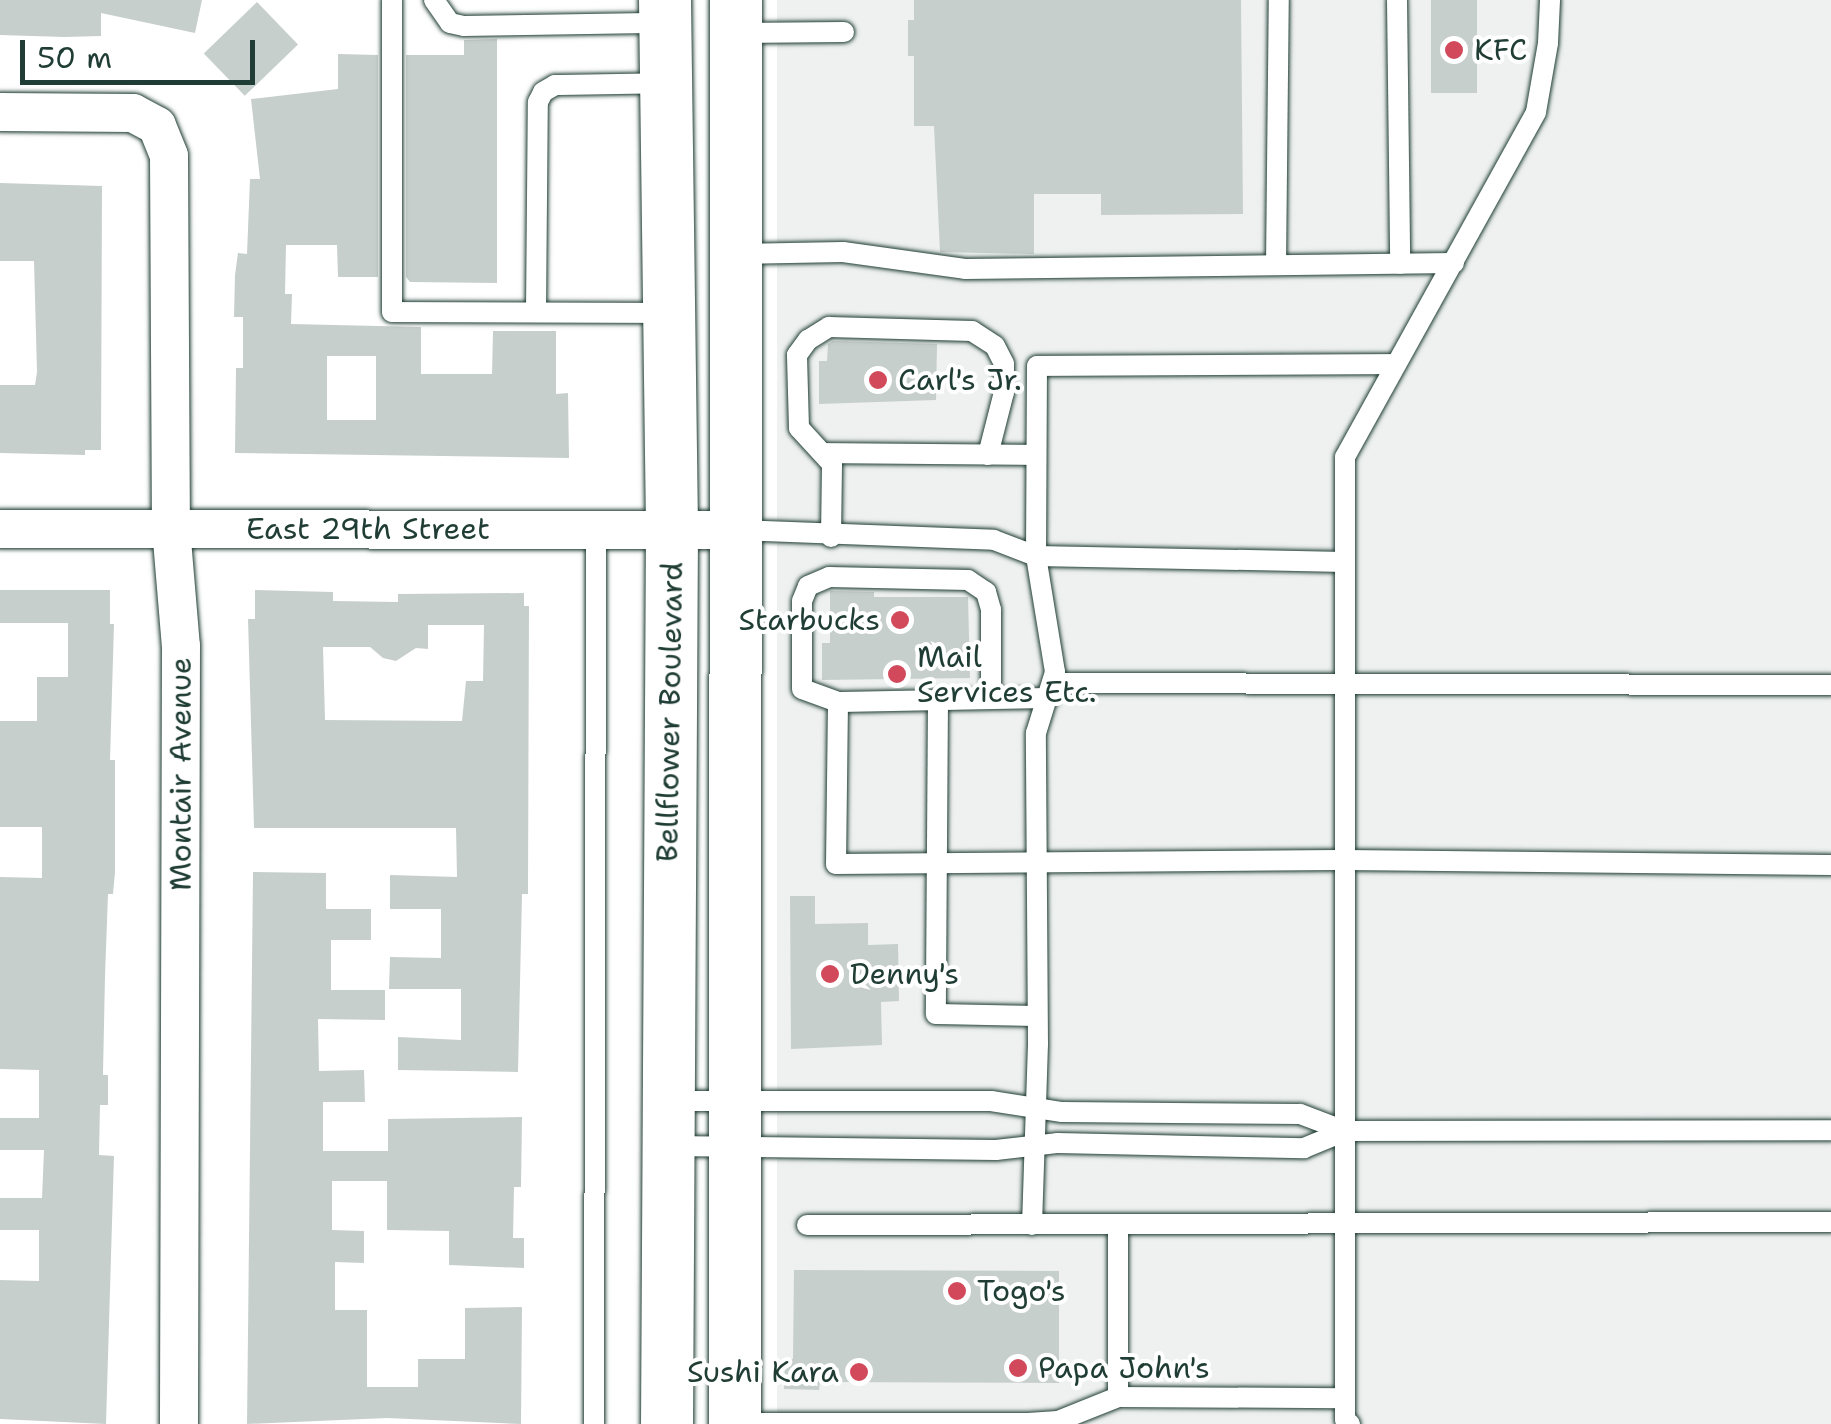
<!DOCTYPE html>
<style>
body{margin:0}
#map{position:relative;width:1831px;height:1424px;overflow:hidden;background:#fff;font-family:"Shantell Sans",sans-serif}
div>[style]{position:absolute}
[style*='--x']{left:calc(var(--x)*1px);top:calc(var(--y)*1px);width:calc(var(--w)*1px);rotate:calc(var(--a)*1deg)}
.built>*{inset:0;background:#eef1f0;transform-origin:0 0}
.building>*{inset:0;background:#c7cfcc;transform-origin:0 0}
.roads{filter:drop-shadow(0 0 2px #1f3d34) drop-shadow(0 0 2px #1f3d34)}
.lane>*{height:20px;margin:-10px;padding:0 10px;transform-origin:10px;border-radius:10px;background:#fff}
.street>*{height:38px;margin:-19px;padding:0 19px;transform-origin:19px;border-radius:19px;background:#fff}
.secondary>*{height:52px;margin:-26px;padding:0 26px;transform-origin:26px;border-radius:26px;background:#fff}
.dots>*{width:28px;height:28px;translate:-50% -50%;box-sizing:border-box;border:5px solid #fff;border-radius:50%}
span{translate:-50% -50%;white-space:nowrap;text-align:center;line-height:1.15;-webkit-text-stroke:8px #fff;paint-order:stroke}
.poi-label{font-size:30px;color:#1f3d34}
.left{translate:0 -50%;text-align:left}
.right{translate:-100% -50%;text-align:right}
.street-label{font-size:30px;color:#1f3d34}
.scale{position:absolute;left:20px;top:40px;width:235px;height:45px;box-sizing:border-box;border:5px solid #1f3d34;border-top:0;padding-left:12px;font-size:30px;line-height:35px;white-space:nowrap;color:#1f3d34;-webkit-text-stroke:8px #fff;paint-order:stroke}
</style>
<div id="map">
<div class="built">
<div style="left:777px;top:0;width:1054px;height:1424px"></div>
</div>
<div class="building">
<div style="clip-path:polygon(0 0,202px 0,195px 33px,101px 13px,101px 36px,64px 37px,0 35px)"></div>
<div style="clip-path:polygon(914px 0,1241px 0,1243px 214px,1101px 215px,1101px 194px,1034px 194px,1034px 254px,940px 252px,934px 126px,914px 126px,914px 56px,908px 56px,908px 20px,914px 20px)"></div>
<div style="left:1431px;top:0;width:46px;height:93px"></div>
<div style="left:257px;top:2px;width:59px;height:74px;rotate:46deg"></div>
<div style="clip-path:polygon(497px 39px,497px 283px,410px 282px,406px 277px,406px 55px,464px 55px,464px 40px)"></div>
<div style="clip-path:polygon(evenodd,338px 54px,378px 55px,378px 277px,338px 277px,337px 245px,286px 245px,285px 294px,292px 294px,291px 324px,421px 327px,421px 374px,492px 374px,493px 331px,556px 331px,556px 394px,568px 393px,569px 458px,235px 453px,236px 368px,243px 368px,243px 317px,234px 317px,235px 275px,238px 253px,247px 254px,250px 179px,260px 179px,251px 99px,338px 89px,338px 54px,327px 356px,376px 356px,376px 420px,327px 420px,327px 356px)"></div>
<div style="clip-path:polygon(0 183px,102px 186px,101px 450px,85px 450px,85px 455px,0 453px,0 385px,35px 385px,37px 372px,34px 261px,0 261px)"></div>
<div style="clip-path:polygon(833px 341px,937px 344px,936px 400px,819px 404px,819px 361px,827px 361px,828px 344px)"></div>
<div style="clip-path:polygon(0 590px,110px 590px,110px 624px,114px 624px,110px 760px,115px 760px,115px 872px,113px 894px,108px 894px,105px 976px,103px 1075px,108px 1075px,108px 1105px,100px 1105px,99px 1155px,114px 1156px,106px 1424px,0 1419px,0 1280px,39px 1281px,39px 1230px,0 1230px,0 1198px,42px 1198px,44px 1150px,0 1150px,0 1118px,39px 1118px,39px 1070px,0 1069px,0 877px,42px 878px,42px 827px,0 827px,0 721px,37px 721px,37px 677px,68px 677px,68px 623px,0 623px)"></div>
<div style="clip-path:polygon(evenodd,255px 590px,333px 592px,333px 601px,398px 602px,398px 594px,524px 593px,524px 606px,529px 606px,528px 894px,522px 894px,518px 1072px,398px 1070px,398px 1037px,461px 1040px,461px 989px,389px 989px,390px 957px,441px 958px,441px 909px,390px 909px,390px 875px,457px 877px,456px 828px,254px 828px,248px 619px,255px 619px,255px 590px,428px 625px,484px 625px,483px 681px,466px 681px,462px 721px,325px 720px,323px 647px,370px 647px,383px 658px,396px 661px,416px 648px,428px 649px,428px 625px)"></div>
<div style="clip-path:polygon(830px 591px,874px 592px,874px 597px,968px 597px,970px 678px,822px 680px,822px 643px,830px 643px)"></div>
<div style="clip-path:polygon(253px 872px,326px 873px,326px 909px,371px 909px,371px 940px,331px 940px,331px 990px,385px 990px,385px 1020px,318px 1019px,319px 1071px,364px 1070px,365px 1102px,323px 1102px,323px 1151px,388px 1151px,388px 1119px,522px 1117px,521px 1187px,514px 1187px,513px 1238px,524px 1238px,524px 1268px,449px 1265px,449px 1231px,387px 1230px,387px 1181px,332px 1181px,332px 1230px,364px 1231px,364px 1263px,335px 1262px,335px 1310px,367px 1310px,367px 1387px,418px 1387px,418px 1359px,465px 1359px,465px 1308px,522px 1307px,521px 1424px,387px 1418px,247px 1424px)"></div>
<div style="clip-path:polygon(790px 896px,815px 896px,815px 924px,868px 923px,868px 945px,898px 944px,899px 1001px,881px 1002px,882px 1045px,791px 1049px)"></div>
<div style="clip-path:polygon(794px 1270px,1059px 1271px,1059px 1383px,820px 1382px,819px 1390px,784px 1389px,785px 1359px,793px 1359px)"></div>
</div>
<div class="roads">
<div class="lane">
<div style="--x:392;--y:0;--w:312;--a:90"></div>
<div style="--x:392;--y:312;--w:276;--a:0.2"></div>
<div style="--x:434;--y:0;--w:28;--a:55"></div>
<div style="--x:450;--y:23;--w:14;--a:12"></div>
<div style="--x:464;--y:26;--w:201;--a:-0.9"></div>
<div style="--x:1397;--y:0;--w:264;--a:89.3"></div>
<div style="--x:738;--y:33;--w:106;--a:-0.5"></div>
<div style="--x:737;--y:254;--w:106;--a:-1.1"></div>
<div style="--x:843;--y:252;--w:123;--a:7.9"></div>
<div style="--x:965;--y:269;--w:489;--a:-0.7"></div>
<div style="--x:1276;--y:265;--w:265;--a:-89.4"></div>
<div style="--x:536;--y:312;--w:210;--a:-89.5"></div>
<div style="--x:538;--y:102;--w:11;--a:-63"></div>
<div style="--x:543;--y:92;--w:14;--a:-30"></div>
<div style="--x:555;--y:85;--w:111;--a:-1"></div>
<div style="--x:824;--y:453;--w:212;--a:0.5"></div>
<div style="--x:738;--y:530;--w:256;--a:2.2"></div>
<div style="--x:994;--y:540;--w:45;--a:20.9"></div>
<div style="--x:1036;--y:556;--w:309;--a:1.1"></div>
<div style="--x:831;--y:537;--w:73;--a:-89.2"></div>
<div style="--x:832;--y:464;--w:49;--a:-132.5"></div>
<div style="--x:799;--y:428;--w:73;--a:-91.6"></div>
<div style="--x:797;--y:355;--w:19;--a:-54"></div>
<div style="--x:808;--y:340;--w:25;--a:-32"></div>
<div style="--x:829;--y:327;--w:143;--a:1.6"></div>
<div style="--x:972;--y:331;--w:27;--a:33"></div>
<div style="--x:995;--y:346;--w:20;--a:63"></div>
<div style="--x:1004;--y:364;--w:28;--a:90"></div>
<div style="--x:1004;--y:392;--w:65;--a:104.3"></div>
<div style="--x:1052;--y:683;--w:779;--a:0.15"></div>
<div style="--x:1049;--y:698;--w:211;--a:178.9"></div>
<div style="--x:838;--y:702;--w:162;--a:90.7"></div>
<div style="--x:836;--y:864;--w:509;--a:-0.45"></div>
<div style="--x:1345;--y:860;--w:486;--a:0.6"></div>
<div style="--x:938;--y:700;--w:314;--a:90.4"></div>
<div style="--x:936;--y:1014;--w:101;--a:1.1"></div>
<div style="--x:838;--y:702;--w:38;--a:-160"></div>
<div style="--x:802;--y:689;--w:88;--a:-90"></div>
<div style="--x:802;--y:601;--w:16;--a:-68"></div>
<div style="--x:808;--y:586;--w:23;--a:-23"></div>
<div style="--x:829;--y:577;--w:139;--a:1.2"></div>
<div style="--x:968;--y:580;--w:22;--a:34"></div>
<div style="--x:986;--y:592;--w:19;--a:74"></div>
<div style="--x:991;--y:610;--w:89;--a:90"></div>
<div style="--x:671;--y:1101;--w:320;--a:0"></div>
<div style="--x:991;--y:1101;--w:72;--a:8.8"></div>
<div style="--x:1062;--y:1112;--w:238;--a:0.5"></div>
<div style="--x:1300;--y:1114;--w:48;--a:20.7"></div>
<div style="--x:672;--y:1146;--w:324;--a:0.7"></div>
<div style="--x:996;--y:1150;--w:61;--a:-6.5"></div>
<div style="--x:1057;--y:1143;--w:247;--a:1.2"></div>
<div style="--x:1304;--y:1148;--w:44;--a:-22.5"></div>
<div style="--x:1345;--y:1131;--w:486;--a:-0.1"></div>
<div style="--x:1118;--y:1224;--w:173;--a:90"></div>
<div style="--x:807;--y:1225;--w:1024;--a:-0.17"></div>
<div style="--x:1032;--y:1225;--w:181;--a:-88.1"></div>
<div style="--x:1038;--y:1044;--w:311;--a:-90.4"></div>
<div style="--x:1036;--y:733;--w:64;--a:-72.7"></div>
<div style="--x:1055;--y:672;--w:118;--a:-99.3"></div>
<div style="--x:1036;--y:556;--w:190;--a:-89.7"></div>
<div style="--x:1037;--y:366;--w:359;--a:-0.3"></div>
<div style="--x:737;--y:1423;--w:291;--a:0"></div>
<div style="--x:1028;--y:1423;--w:30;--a:-4"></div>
<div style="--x:1058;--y:1421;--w:65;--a:-21.8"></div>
<div style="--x:1118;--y:1397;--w:227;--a:0.3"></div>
<div style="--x:594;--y:1424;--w:894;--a:-89.87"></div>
<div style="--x:1350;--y:1424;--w:6;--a:-141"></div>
<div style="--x:1345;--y:1420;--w:963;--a:-90"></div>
<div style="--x:1345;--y:457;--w:394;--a:-61"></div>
<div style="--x:1536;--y:112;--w:70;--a:-80.1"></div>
<div style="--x:1548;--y:43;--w:43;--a:-87.3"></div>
</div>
<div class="street">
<div style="--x:0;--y:112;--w:133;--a:0.4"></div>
<div style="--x:133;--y:113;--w:27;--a:28"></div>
<div style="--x:157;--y:126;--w:32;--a:68"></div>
<div style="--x:169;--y:156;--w:372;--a:89.7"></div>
<div style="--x:171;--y:528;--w:118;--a:85.2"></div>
<div style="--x:181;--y:646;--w:778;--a:90.15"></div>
<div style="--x:0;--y:529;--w:736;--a:0.08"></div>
</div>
<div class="secondary">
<div style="--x:665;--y:0;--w:531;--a:89.24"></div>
<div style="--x:672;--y:531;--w:893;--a:90.32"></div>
<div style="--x:735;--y:1424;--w:1424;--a:-89.96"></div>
</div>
</div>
<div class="dots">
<div style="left:1454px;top:50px;background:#d1495b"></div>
<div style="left:878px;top:380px;background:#d1495b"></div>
<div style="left:900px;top:620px;background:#d1495b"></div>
<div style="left:897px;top:674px;background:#d1495b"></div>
<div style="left:830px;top:974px;background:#d1495b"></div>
<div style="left:957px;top:1291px;background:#d1495b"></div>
<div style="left:1018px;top:1368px;background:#d1495b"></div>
<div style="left:859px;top:1372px;background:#d1495b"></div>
</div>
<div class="poi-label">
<span class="left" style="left:1474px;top:50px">KFC</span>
<span class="left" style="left:898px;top:380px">Carl's Jr.</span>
<span class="right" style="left:880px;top:620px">Starbucks</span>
<span class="left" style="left:917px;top:674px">Mail<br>Services Etc.</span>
<span class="left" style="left:850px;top:974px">Denny's</span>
<span class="left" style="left:977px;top:1291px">Togo's</span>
<span class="left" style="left:1038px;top:1368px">Papa John's</span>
<span class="right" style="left:839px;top:1372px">Sushi Kara</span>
</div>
<div class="street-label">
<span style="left:368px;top:529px">East 29th Street</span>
<span style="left:670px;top:712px;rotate:-89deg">Bellflower Boulevard</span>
<span style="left:181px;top:774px;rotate:-90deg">Montair Avenue</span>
</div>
<div class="scale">50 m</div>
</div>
